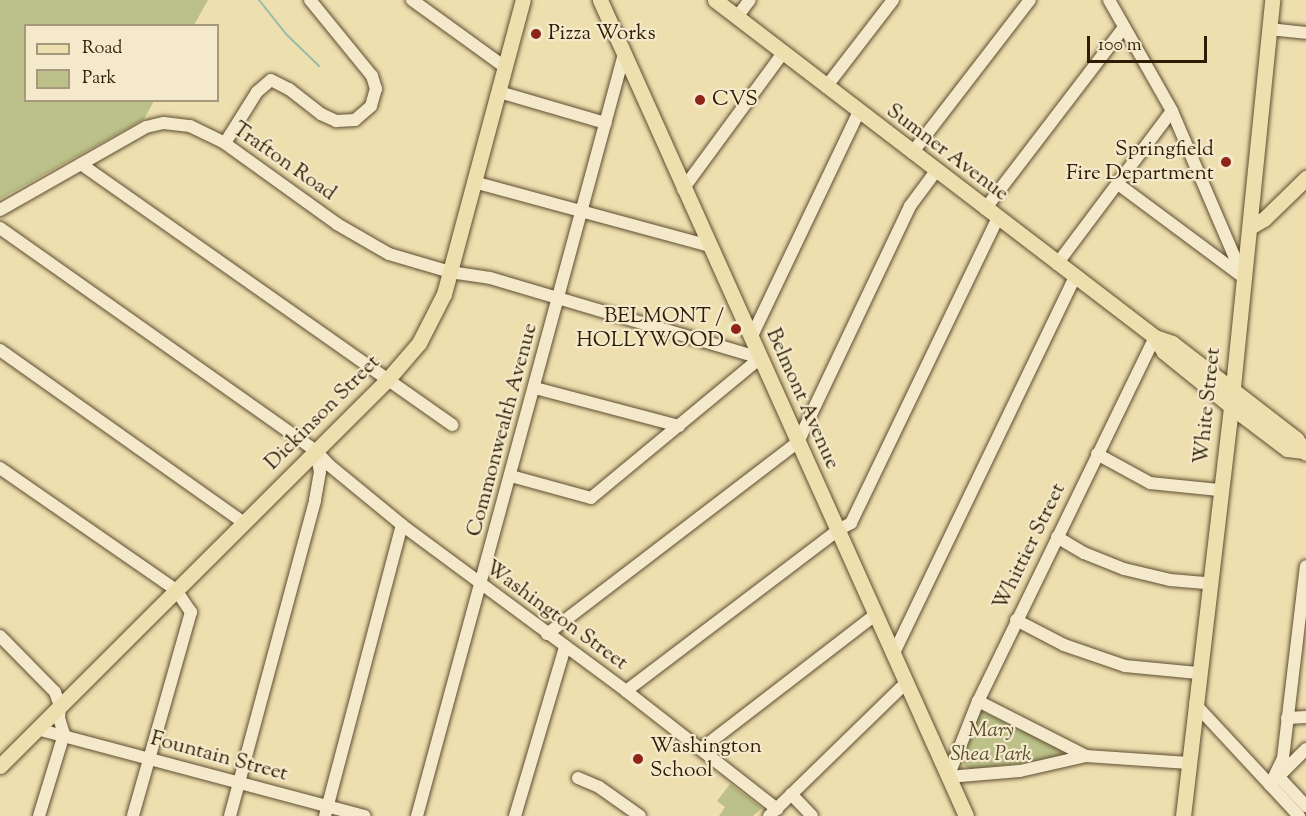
<!DOCTYPE html>
<style>
body{margin:0}
#map{position:relative;width:1306px;height:816px;overflow:hidden;background:#eedfaf;font-family:"Sorts Mill Goudy",serif}
div>[style]{position:absolute}
[style*='--x']{left:calc(var(--x)*1px);top:calc(var(--y)*1px);width:calc(var(--w)*1px);rotate:calc(var(--a)*1deg)}
.green>*{inset:0;background:#bbc188}
.stream>*{height:2px;margin:-1px;padding:0 1px;transform-origin:1px;border-radius:1px;background:#99bda9}
.roads{filter:drop-shadow(0 0 2px #5e4d30) drop-shadow(0 0 2px #5e4d30)}
.minor>*{height:12px;margin:-6px;padding:0 6px;transform-origin:6px;border-radius:6px;background:#f4eacb}
.major>*{height:15px;margin:-7.5px;padding:0 7.5px;transform-origin:7.5px;border-radius:7.5px;background:#eedfaf}
.dots>*{width:16px;height:16px;translate:-50% -50%;box-sizing:border-box;border:3px solid #f4eacb;border-radius:50%}
span{translate:-50% -50%;white-space:nowrap;text-align:center;line-height:1.15;-webkit-text-stroke:4.5px #f4eacb;paint-order:stroke}
.poi-label{font-size:21px;color:#2e1c05}
.left{translate:0 -50%;text-align:left}
.right{translate:-100% -50%;text-align:right}
.street-label{font-size:21px;color:#2e1c05}
.park-label{font-size:21px;color:#584e2c;font-style:italic}
.legend{position:absolute;left:24px;top:24px;width:195px;height:78px;box-sizing:border-box;background:#f4eacb;border:2px solid #a5987c;margin:0;padding:8px 10px;list-style:none;font-size:18px;color:#2e1c05}
.legend li{display:flex;align-items:center;gap:12px;height:30px}
.legend b{width:30px;border:2px solid #a5987c}
.scale{position:absolute;left:1087px;top:36px;width:120px;height:27px;box-sizing:border-box;border:3px solid #2e1c05;border-top:0;padding-left:8px;font-size:18px;line-height:21px;white-space:nowrap;color:#2e1c05;-webkit-text-stroke:4px #f4eacb;paint-order:stroke}
</style>
<div id="map">
<div class="green">
<div style="clip-path:polygon(0 0,208px 0,194px 25px,26px 26px,26px 100px,154px 101px,144px 119px,0 199px)"></div>
<div style="clip-path:polygon(981px 711px,1061px 747px,1062px 755px,1031px 762px,971px 769px,965px 766px,960px 755px)"></div>
<div style="clip-path:polygon(730px 784px,733px 786px,762px 808px,753px 816px,719px 816px,725px 807px,717px 801px)"></div>
</div>
<div class="stream">
<div style="--x:259;--y:0;--w:43;--a:51.5"></div>
<div style="--x:286;--y:34;--w:46;--a:44.1"></div>
</div>
<div class="roads">
<div class="minor">
<div style="--x:412;--y:0;--w:115;--a:35.8"></div>
<div style="--x:1109;--y:0;--w:128;--a:60.4"></div>
<div style="--x:1172;--y:111;--w:181;--a:66.8"></div>
<div style="--x:737;--y:17;--w:21;--a:-53"></div>
<div style="--x:1269;--y:29;--w:37;--a:6"></div>
<div style="--x:826;--y:87;--w:110;--a:-52.4"></div>
<div style="--x:499;--y:92;--w:111;--a:16.2"></div>
<div style="--x:225;--y:143;--w:60;--a:-57.9"></div>
<div style="--x:257;--y:92;--w:18;--a:-41"></div>
<div style="--x:271;--y:80;--w:20;--a:27"></div>
<div style="--x:289;--y:89;--w:41;--a:38"></div>
<div style="--x:321;--y:114;--w:17;--a:25"></div>
<div style="--x:336;--y:121;--w:19;--a:-3"></div>
<div style="--x:355;--y:120;--w:21;--a:-41"></div>
<div style="--x:371;--y:106;--w:18;--a:-74"></div>
<div style="--x:376;--y:89;--w:14;--a:-107"></div>
<div style="--x:372;--y:76;--w:98;--a:-129.2"></div>
<div style="--x:912;--y:153;--w:193;--a:-52.4"></div>
<div style="--x:81;--y:164;--w:454;--a:35.1"></div>
<div style="--x:474;--y:182;--w:244;--a:15.2"></div>
<div style="--x:1118;--y:184;--w:154;--a:36.6"></div>
<div style="--x:683;--y:189;--w:169;--a:-53.7"></div>
<div style="--x:985;--y:209;--w:229;--a:-52.6"></div>
<div style="--x:0;--y:210;--w:168;--a:-29.6"></div>
<div style="--x:146;--y:127;--w:18;--a:-13"></div>
<div style="--x:164;--y:123;--w:26;--a:7"></div>
<div style="--x:190;--y:126;--w:37;--a:26"></div>
<div style="--x:223;--y:142;--w:140;--a:35.7"></div>
<div style="--x:337;--y:224;--w:60;--a:30"></div>
<div style="--x:389;--y:254;--w:64;--a:16.4"></div>
<div style="--x:450;--y:272;--w:40;--a:8.5"></div>
<div style="--x:490;--y:278;--w:282;--a:16.5"></div>
<div style="--x:0;--y:228;--w:387;--a:35.2"></div>
<div style="--x:316;--y:451;--w:19;--a:47"></div>
<div style="--x:329;--y:465;--w:94;--a:39.4"></div>
<div style="--x:402;--y:525;--w:279;--a:36.5"></div>
<div style="--x:626;--y:691;--w:192;--a:38"></div>
<div style="--x:1057;--y:264;--w:191;--a:-53.1"></div>
<div style="--x:1155;--y:337;--w:405;--a:115.9"></div>
<div style="--x:978;--y:701;--w:82;--a:111.5"></div>
<div style="--x:948;--y:777;--w:72;--a:-4.8"></div>
<div style="--x:1020;--y:771;--w:68;--a:-12.8"></div>
<div style="--x:1086;--y:756;--w:103;--a:3.9"></div>
<div style="--x:751;--y:338;--w:250;--a:-64.5"></div>
<div style="--x:0;--y:350;--w:299;--a:35.3"></div>
<div style="--x:535;--y:388;--w:149;--a:14.8"></div>
<div style="--x:1097;--y:454;--w:60;--a:28.7"></div>
<div style="--x:1150;--y:483;--w:69;--a:5.8"></div>
<div style="--x:0;--y:468;--w:214;--a:34.7"></div>
<div style="--x:176;--y:590;--w:27;--a:56"></div>
<div style="--x:191;--y:612;--w:212;--a:105.9"></div>
<div style="--x:511;--y:476;--w:83;--a:15.4"></div>
<div style="--x:591;--y:498;--w:219;--a:-39.6"></div>
<div style="--x:1057;--y:537;--w:31;--a:31"></div>
<div style="--x:1084;--y:553;--w:43;--a:21.8"></div>
<div style="--x:1124;--y:569;--w:47;--a:13.4"></div>
<div style="--x:1170;--y:580;--w:38;--a:5"></div>
<div style="--x:1016;--y:620;--w:54;--a:27.5"></div>
<div style="--x:1064;--y:645;--w:65;--a:19"></div>
<div style="--x:1125;--y:666;--w:73;--a:5.5"></div>
<div style="--x:547;--y:634;--w:316;--a:-37.4"></div>
<div style="--x:798;--y:442;--w:261;--a:-64.6"></div>
<div style="--x:910;--y:206;--w:44;--a:-53.4"></div>
<div style="--x:0;--y:636;--w:78;--a:45.5"></div>
<div style="--x:55;--y:692;--w:15;--a:70"></div>
<div style="--x:60;--y:706;--w:12;--a:95"></div>
<div style="--x:59;--y:718;--w:17;--a:73"></div>
<div style="--x:893;--y:655;--w:420;--a:-64.3"></div>
<div style="--x:626;--y:691;--w:266;--a:-37.2"></div>
<div style="--x:838;--y:530;--w:15;--a:-28"></div>
<div style="--x:851;--y:523;--w:339;--a:-64.3"></div>
<div style="--x:978;--y:701;--w:121;--a:27"></div>
<div style="--x:1195;--y:704;--w:153;--a:47.1"></div>
<div style="--x:1287;--y:718;--w:19;--a:-3"></div>
<div style="--x:37;--y:729;--w:339;--a:14.9"></div>
<div style="--x:701;--y:749;--w:220;--a:-37.6"></div>
<div style="--x:1279;--y:777;--w:40;--a:47"></div>
<div style="--x:578;--y:778;--w:23;--a:23"></div>
<div style="--x:599;--y:787;--w:50;--a:35.3"></div>
<div style="--x:1275;--y:780;--w:44;--a:-45"></div>
<div style="--x:1270;--y:785;--w:30;--a:-64"></div>
<div style="--x:1283;--y:758;--w:193;--a:-83.2"></div>
<div style="--x:791;--y:794;--w:30;--a:46"></div>
<div style="--x:39;--y:816;--w:86;--a:-73"></div>
<div style="--x:230;--y:816;--w:327;--a:-74.9"></div>
<div style="--x:315;--y:500;--w:28;--a:-80"></div>
<div style="--x:320;--y:472;--w:20;--a:-101"></div>
<div style="--x:325;--y:816;--w:301;--a:-75.2"></div>
<div style="--x:417;--y:816;--w:790;--a:-74.8"></div>
<div style="--x:515;--y:816;--w:176;--a:-73.5"></div>
<div style="--x:769;--y:816;--w:191;--a:-44.2"></div>
</div>
<div class="major">
<div style="--x:600;--y:0;--w:894;--a:65.84"></div>
<div style="--x:715;--y:0;--w:554;--a:37.45"></div>
<div style="--x:1155;--y:337;--w:18;--a:19"></div>
<div style="--x:1172;--y:343;--w:157;--a:37.7"></div>
<div style="--x:1296;--y:439;--w:17;--a:54"></div>
<div style="--x:1250;--y:227;--w:16;--a:-30"></div>
<div style="--x:1264;--y:219;--w:59;--a:-44.3"></div>
<div style="--x:1155;--y:337;--w:17;--a:59"></div>
<div style="--x:1164;--y:352;--w:100;--a:38.9"></div>
<div style="--x:1242;--y:415;--w:56;--a:37.1"></div>
<div style="--x:1287;--y:449;--w:17;--a:7"></div>
<div style="--x:0;--y:766;--w:548;--a:-44.93"></div>
<div style="--x:388;--y:379;--w:48;--a:-49.3"></div>
<div style="--x:419;--y:343;--w:55;--a:-63"></div>
<div style="--x:444;--y:294;--w:304;--a:-75"></div>
<div style="--x:1183;--y:816;--w:413;--a:-83.3"></div>
<div style="--x:1231;--y:406;--w:408;--a:-84.2"></div>
</div>
</div>
<div class="dots">
<div style="left:536px;top:34px;background:#8f2418"></div>
<div style="left:700px;top:100px;background:#8f2418"></div>
<div style="left:1226px;top:162px;background:#8f2418"></div>
<div style="left:736px;top:329px;background:#8f2418"></div>
<div style="left:638px;top:759px;background:#8f2418"></div>
</div>
<div class="poi-label">
<span class="left" style="left:548px;top:34px">Pizza Works</span>
<span class="left" style="left:712px;top:100px">CVS</span>
<span class="right" style="left:1214px;top:162px">Springfield<br>Fire Department</span>
<span class="right" style="left:724px;top:329px">BELMONT /<br>HOLLYWOOD</span>
<span class="left" style="left:650px;top:759px">Washington<br>School</span>
</div>
<div class="street-label">
<span style="left:947px;top:153px;rotate:37deg">Sumner Avenue</span>
<span style="left:284px;top:162px;rotate:35deg">Trafton Road</span>
<span style="left:802px;top:399px;rotate:66deg">Belmont Avenue</span>
<span style="left:1208px;top:406px;rotate:-84deg">White Street</span>
<span style="left:323px;top:413px;rotate:-45deg">Dickinson Street</span>
<span style="left:503px;top:430px;rotate:-75deg">Commonwealth Avenue</span>
<span style="left:1030px;top:547px;rotate:-64deg">Whittier Street</span>
<span style="left:556px;top:616px;rotate:36deg">Washington Street</span>
<span style="left:219px;top:757px;rotate:15deg">Fountain Street</span>
</div>
<div class="park-label">
<span style="left:991px;top:743px">Mary<br>Shea Park</span>
</div>
<ul class="legend">
<li><b style="height:8px;background:#eedfaf"></b>Road</li>
<li><b style="height:16px;background:#bbc188"></b>Park</li>
</ul>
<div class="scale">100 m</div>
</div>
